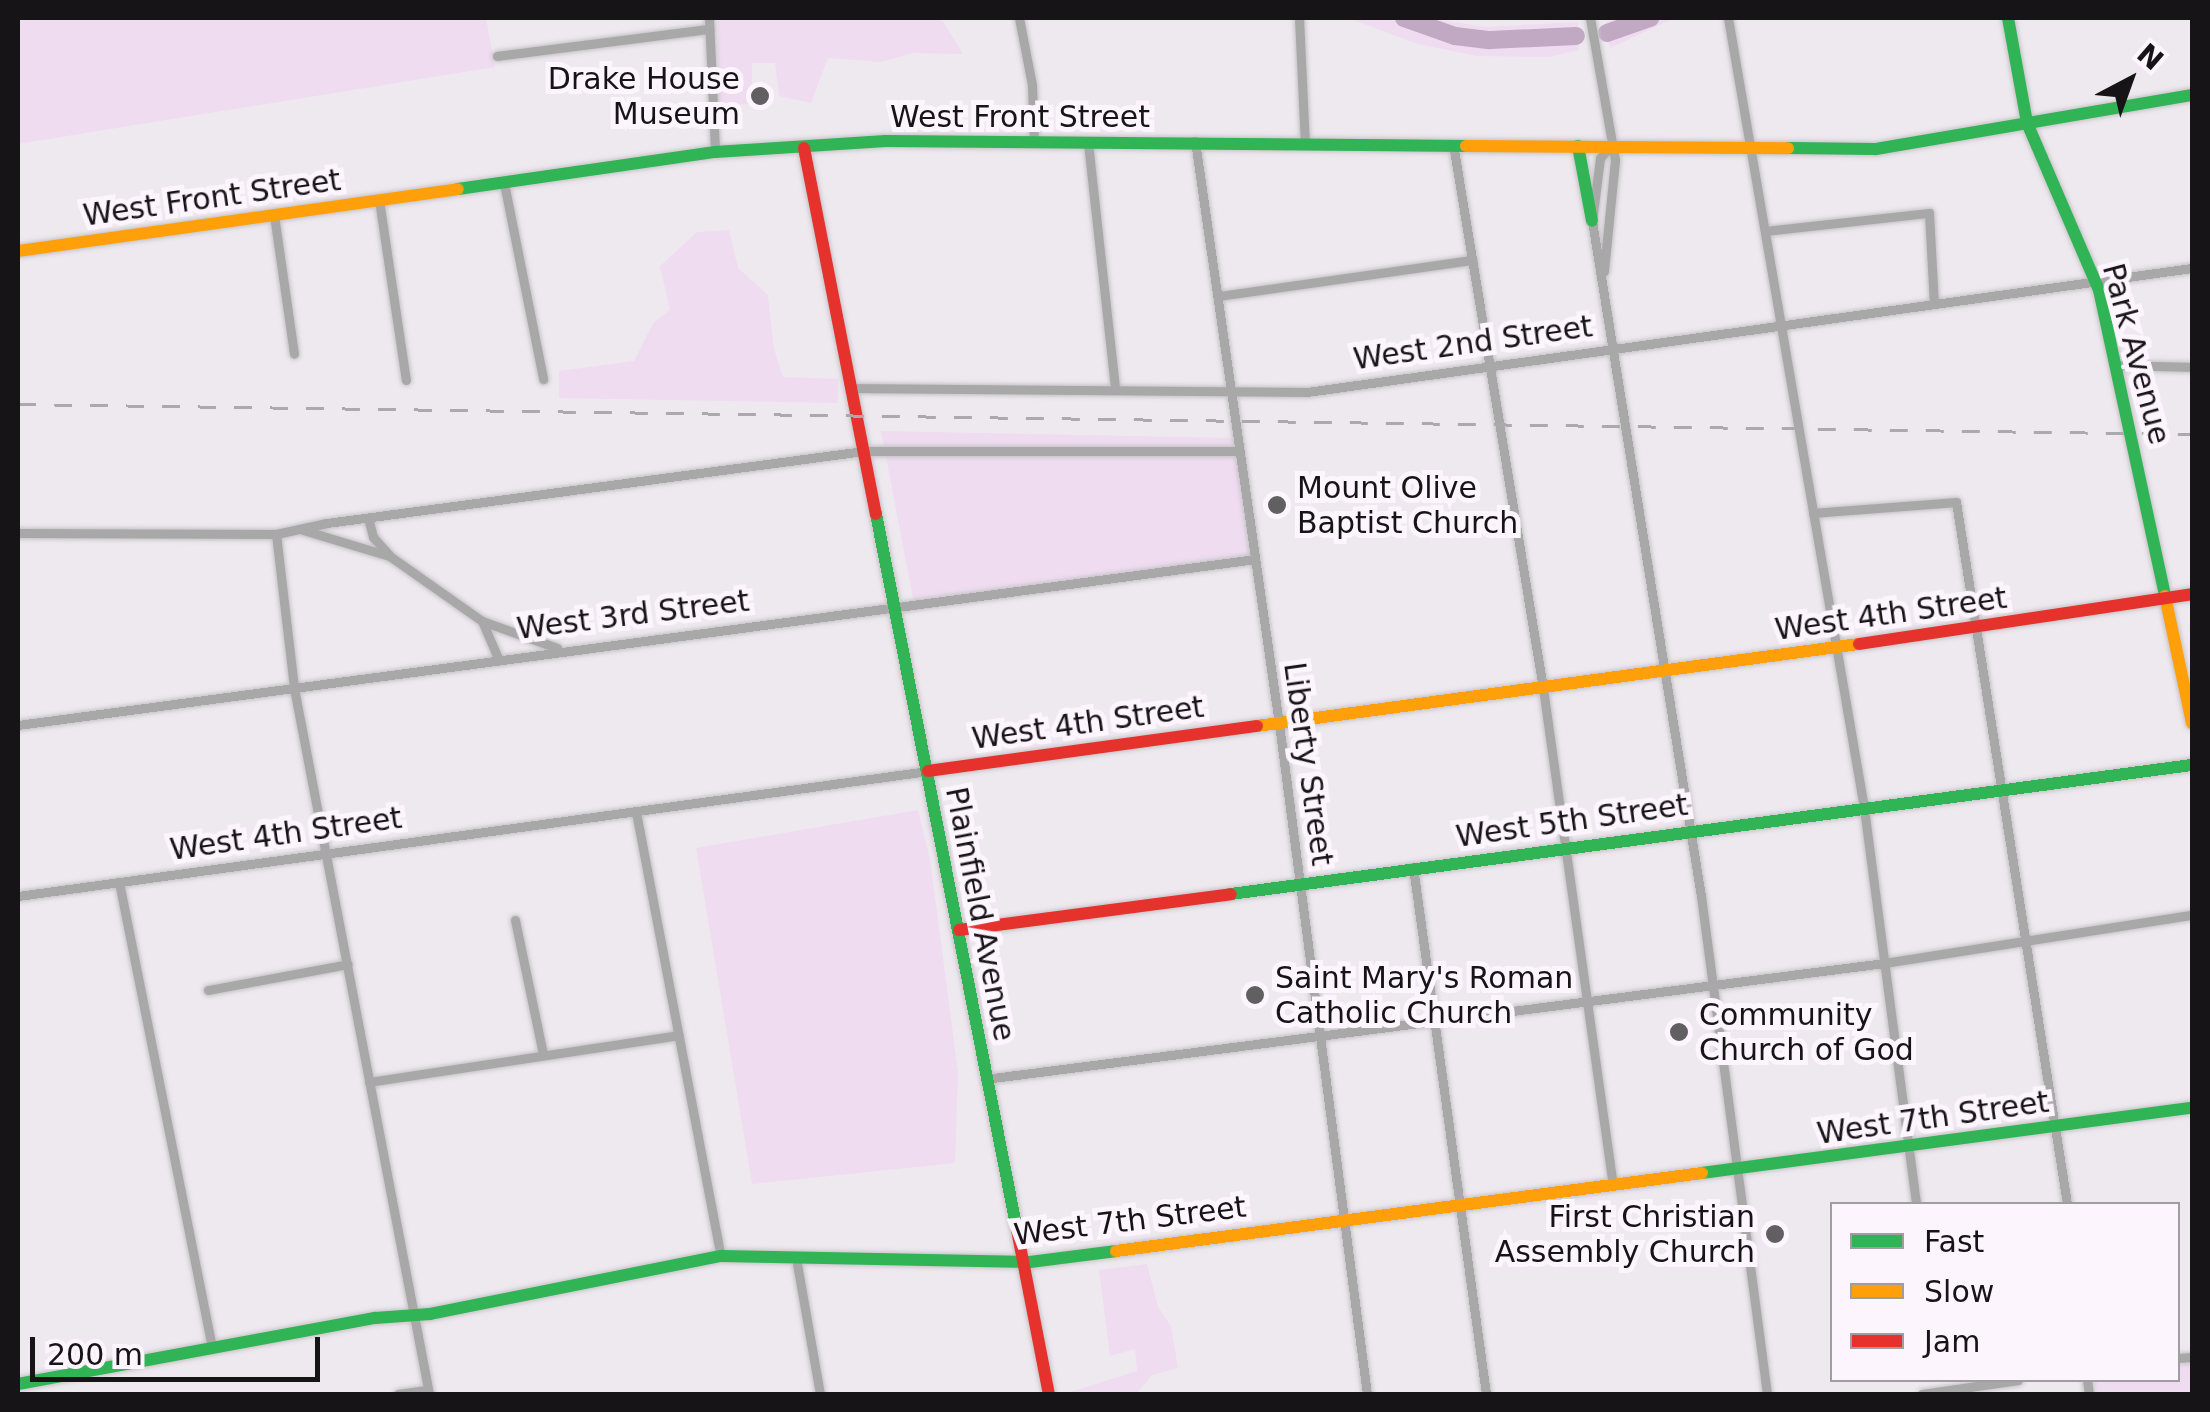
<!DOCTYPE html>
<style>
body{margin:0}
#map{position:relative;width:2210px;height:1412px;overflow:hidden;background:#eee9ef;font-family:"DejaVu Sans",sans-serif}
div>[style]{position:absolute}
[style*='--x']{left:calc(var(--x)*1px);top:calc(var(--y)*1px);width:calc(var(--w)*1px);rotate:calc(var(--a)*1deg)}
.green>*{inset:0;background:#efdcf1}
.river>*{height:18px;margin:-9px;padding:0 9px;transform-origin:9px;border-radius:9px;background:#c1a9c4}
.roads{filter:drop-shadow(0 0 2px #c6c3c7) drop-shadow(0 0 2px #c6c3c7)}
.street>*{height:9px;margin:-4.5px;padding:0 4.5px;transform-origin:4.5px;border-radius:4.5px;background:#a9a8a9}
.fast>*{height:12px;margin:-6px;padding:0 6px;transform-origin:6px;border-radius:6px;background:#30b455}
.slow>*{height:12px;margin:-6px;padding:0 6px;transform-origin:6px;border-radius:6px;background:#ff9f0a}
.jam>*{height:12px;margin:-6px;padding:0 6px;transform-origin:6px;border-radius:6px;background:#e5322d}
.rail>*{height:2.5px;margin-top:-1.25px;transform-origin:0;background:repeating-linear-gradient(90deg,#aca9ac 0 18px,transparent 0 36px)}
.dots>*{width:28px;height:28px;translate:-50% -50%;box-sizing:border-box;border:5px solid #fdf5fe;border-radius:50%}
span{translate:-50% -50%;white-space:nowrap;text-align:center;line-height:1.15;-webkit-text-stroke:10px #fdf5fe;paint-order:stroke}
.poi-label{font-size:30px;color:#171417}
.right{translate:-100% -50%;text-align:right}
.left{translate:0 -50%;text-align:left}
.street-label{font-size:30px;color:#171417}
.frame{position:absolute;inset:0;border:20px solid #171417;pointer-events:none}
.legend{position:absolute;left:1830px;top:1202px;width:350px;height:180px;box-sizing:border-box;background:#fdf5fe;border:2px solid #a19ba2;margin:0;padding:12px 18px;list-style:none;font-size:30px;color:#171417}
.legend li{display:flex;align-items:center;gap:20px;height:50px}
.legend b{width:50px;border:2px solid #a19ba2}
.north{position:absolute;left:2080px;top:30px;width:100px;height:100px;-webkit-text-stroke:8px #fdf5fe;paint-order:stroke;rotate:41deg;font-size:28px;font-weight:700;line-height:40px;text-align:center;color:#171417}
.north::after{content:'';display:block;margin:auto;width:35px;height:45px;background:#171417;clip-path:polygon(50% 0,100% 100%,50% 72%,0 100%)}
.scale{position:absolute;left:30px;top:1337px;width:290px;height:45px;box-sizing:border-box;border:5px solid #171417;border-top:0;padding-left:12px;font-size:30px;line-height:35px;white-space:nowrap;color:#171417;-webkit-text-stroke:8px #fdf5fe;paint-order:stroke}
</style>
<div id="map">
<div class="green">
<div style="clip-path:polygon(18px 18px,486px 18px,495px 67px,18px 144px)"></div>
<div style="clip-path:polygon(718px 18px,941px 18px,963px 54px,913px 53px,881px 62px,828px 58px,811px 103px,779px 96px,775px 63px,752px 63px,752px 104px,718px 105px)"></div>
<div style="clip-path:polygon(1348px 18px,1429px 18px,1486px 27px,1578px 22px,1579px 50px,1549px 57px,1477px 56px,1418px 44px)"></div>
<div style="clip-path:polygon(1619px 18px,1675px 18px,1610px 48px,1605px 22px)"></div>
<div style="clip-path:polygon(729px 230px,738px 268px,768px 295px,774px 349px,783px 377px,838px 379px,838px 403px,559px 398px,559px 371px,634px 361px,653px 323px,670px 310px,660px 266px,697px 232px)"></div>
<div style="clip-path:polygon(881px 431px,1235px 438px,1252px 557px,914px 604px)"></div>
<div style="clip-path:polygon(918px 810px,930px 859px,958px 1072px,955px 1163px,752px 1184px,696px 848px)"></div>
<div style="clip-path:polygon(1147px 1264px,1158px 1307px,1171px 1326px,1178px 1368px,1152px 1375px,1136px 1394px,1064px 1394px,1137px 1371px,1135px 1349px,1110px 1356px,1099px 1270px)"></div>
<div style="clip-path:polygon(2192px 1363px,2192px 1394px,2097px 1394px,2095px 1380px,2178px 1380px,2178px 1365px)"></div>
</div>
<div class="river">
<div style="--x:1404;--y:18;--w:54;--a:19.4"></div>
<div style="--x:1455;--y:36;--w:35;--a:7"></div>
<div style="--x:1490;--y:40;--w:86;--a:-2.7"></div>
<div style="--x:1607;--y:33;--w:46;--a:-19.2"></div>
</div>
<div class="roads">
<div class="street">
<div style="--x:709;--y:18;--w:134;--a:87.4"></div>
<div style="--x:1019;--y:18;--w:68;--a:79"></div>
<div style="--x:1032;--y:85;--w:58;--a:88"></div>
<div style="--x:1299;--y:18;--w:126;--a:87.3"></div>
<div style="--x:1590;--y:18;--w:144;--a:80"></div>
<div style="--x:1615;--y:160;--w:112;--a:95.7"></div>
<div style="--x:1728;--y:18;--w:802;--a:80.23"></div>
<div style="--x:1864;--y:808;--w:399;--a:82.5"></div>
<div style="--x:497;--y:56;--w:214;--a:-7.3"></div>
<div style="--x:1195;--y:141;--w:589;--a:81.8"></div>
<div style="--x:1279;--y:724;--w:676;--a:82.52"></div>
<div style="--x:1088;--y:143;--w:246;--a:83.7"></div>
<div style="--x:1453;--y:144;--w:551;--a:80.61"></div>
<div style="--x:1543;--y:688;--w:503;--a:82"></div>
<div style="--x:1611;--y:146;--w:16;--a:133"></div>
<div style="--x:1600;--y:158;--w:64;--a:97.2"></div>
<div style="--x:1592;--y:221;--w:684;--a:80.83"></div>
<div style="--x:1701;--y:896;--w:502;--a:82.45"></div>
<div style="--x:504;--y:183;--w:200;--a:78.7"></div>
<div style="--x:379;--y:200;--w:182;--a:81.5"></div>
<div style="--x:274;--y:215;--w:140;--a:81.8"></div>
<div style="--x:1765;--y:231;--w:165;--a:-6.3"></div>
<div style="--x:1929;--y:213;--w:91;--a:86.9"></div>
<div style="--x:1219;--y:296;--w:256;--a:-8.1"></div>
<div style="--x:2117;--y:365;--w:75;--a:1.5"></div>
<div style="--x:853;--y:388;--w:454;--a:0.5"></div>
<div style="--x:1307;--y:392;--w:894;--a:-7.98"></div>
<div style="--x:1813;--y:513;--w:143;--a:-4.4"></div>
<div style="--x:1956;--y:502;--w:711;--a:81.01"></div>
<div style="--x:368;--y:518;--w:20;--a:75"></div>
<div style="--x:373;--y:537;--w:27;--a:48"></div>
<div style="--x:391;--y:557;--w:111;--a:35.1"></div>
<div style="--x:482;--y:621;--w:80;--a:19.8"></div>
<div style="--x:303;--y:530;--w:90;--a:16.8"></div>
<div style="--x:18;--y:533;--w:258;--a:0.2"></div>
<div style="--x:276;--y:534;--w:52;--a:-12.2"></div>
<div style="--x:327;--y:523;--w:542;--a:-7.64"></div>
<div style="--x:864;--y:451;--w:375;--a:0"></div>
<div style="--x:276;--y:534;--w:155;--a:83.3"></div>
<div style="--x:294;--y:688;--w:719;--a:79.17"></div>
<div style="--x:482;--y:621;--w:40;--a:66.6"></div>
<div style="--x:18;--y:725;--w:1248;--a:-7.64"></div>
<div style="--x:636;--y:812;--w:452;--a:79.2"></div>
<div style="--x:1413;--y:867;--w:532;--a:82.11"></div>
<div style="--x:119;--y:882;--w:475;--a:78.7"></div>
<div style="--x:18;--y:896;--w:919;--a:-7.82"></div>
<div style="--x:515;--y:920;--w:137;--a:78.2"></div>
<div style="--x:208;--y:990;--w:142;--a:-10.5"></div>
<div style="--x:985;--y:1079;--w:906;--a:-7.35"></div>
<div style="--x:1884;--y:963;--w:312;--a:-8.9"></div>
<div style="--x:369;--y:1082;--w:313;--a:-8.6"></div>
<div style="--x:796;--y:1258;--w:138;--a:80"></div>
<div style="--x:2178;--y:1358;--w:14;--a:-4"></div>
<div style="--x:2087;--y:1380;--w:14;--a:82"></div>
<div style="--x:398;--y:1394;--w:30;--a:-8"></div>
<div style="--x:1922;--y:1394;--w:97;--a:-8.3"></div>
</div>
<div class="fast">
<div style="--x:2008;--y:18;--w:107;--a:79.7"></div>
<div style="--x:2027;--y:123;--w:182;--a:66.7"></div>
<div style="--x:2099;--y:290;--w:313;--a:77.8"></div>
<div style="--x:1578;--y:146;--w:76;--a:79.4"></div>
<div style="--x:1788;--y:148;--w:88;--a:0.7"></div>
<div style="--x:1876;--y:149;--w:321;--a:-9.7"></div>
<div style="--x:458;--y:189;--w:260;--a:-8.2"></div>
<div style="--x:715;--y:152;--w:171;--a:-3.7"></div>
<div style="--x:886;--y:141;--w:580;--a:0.49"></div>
<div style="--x:876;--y:514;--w:730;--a:78.86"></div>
<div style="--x:1231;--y:894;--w:970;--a:-7.65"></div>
<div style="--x:1702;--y:1173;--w:494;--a:-7.6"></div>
<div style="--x:18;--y:1384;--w:363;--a:-10.5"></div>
<div style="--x:375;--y:1318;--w:55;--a:-4.2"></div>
<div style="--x:430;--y:1314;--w:297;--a:-11.3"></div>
<div style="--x:721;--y:1256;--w:309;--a:1.1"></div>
<div style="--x:1030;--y:1262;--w:87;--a:-7.3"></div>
</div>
<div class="slow">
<div style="--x:1466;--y:146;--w:322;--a:0.4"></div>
<div style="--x:18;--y:251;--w:444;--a:-8"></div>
<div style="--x:2165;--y:596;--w:130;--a:78"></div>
<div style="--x:1257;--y:726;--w:608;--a:-7.76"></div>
<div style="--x:1116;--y:1251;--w:591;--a:-7.58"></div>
</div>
<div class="jam">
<div style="--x:804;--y:148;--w:373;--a:78.9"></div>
<div style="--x:1859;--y:644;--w:337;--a:-8.5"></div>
<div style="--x:928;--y:771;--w:332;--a:-7.8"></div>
<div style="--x:959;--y:930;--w:274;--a:-7.5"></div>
<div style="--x:1017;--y:1230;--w:167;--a:79"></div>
</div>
</div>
<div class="rail">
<div style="--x:18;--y:404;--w:2174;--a:0.79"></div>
</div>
<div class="dots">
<div style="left:760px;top:96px;background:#625f63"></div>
<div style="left:1277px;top:505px;background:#625f63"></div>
<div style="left:1255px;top:995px;background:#625f63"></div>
<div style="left:1679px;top:1032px;background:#625f63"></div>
<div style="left:1775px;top:1234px;background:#625f63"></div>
</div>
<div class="poi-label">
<span class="right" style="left:740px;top:96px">Drake House<br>Museum</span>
<span class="left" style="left:1297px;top:505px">Mount Olive<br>Baptist Church</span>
<span class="left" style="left:1275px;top:995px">Saint Mary's Roman<br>Catholic Church</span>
<span class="left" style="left:1699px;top:1032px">Community<br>Church of God</span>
<span class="right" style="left:1755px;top:1234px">First Christian<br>Assembly Church</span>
</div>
<div class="street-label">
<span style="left:1020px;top:117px">West Front Street</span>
<span style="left:212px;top:198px;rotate:-8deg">West Front Street</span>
<span style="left:1473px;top:343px;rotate:-8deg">West 2nd Street</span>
<span style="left:2136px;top:354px;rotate:75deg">Park Avenue</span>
<span style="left:1891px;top:614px;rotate:-8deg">West 4th Street</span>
<span style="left:633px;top:615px;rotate:-7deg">West 3rd Street</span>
<span style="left:1088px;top:723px;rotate:-8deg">West 4th Street</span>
<span style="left:1308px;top:764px;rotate:82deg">Liberty Street</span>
<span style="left:1572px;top:821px;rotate:-8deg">West 5th Street</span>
<span style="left:286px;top:834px;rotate:-8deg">West 4th Street</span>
<span style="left:980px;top:914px;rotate:79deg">Plainfield Avenue</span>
<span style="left:1933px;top:1118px;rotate:-8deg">West 7th Street</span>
<span style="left:1130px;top:1221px;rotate:-7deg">West 7th Street</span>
</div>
<div class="frame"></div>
<ul class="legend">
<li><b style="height:12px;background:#30b455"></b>Fast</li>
<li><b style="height:12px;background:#ff9f0a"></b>Slow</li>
<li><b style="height:12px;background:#e5322d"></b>Jam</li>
</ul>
<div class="north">N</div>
<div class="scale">200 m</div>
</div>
